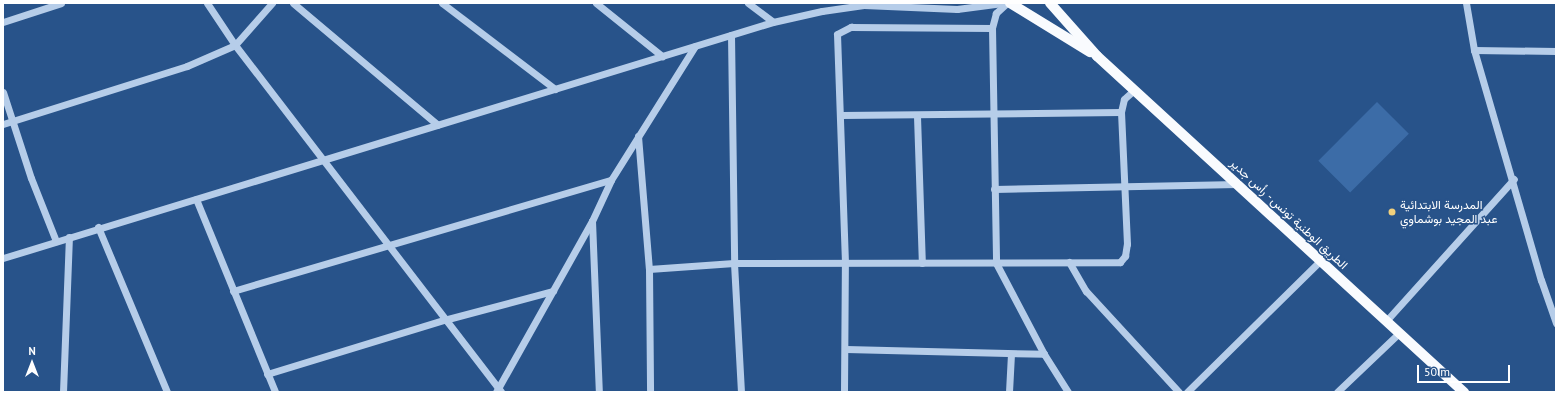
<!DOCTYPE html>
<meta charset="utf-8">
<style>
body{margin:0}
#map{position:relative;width:1559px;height:395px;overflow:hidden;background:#28538a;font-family:"PT Sans",Vazirmatn,sans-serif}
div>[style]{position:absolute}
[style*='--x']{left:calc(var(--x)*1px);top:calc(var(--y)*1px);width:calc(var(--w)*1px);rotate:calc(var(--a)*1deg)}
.green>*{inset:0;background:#3c6ca7;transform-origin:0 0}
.minor>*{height:7px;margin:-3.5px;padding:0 3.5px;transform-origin:3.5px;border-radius:3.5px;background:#b6cde9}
.major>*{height:10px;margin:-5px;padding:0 5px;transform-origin:5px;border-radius:5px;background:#f9fbfe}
.dots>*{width:11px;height:11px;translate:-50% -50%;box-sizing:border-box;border:2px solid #28538a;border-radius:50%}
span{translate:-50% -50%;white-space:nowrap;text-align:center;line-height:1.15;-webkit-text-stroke:3px #28538a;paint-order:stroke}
.poi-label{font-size:12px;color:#fff}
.left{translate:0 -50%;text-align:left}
.street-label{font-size:12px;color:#fff}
.frame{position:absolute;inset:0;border:4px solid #fff;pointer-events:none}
.north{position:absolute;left:12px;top:343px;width:40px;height:40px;-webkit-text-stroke:3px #28538a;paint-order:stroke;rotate:0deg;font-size:11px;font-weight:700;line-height:16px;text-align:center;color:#fff}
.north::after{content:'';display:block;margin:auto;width:14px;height:18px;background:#fff;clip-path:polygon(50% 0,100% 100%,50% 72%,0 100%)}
.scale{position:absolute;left:1417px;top:365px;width:93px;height:18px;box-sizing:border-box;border:2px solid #fff;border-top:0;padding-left:5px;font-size:12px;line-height:14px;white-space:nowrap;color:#fff;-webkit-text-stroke:3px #28538a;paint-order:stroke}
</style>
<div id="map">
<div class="green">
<div style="left:1377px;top:102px;width:45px;height:83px;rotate:45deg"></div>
</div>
<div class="minor">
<div style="--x:207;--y:3;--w:50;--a:56.3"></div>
<div style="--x:235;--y:45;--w:437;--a:52.5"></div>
<div style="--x:293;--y:3;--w:189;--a:40.1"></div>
<div style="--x:442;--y:3;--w:142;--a:37.3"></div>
<div style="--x:596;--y:3;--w:85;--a:38.8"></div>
<div style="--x:748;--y:3;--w:31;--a:37"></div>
<div style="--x:1007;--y:3;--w:15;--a:138"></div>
<div style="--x:996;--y:13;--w:16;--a:105"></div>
<div style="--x:992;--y:28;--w:235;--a:89"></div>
<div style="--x:996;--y:263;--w:103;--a:62.2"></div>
<div style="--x:1044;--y:354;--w:45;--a:57.7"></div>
<div style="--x:1466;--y:3;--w:48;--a:80.3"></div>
<div style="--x:1474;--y:50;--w:240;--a:73.8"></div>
<div style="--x:1541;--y:280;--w:46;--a:70.8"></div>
<div style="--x:3;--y:22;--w:61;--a:-18.1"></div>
<div style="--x:731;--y:35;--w:228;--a:89.2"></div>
<div style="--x:734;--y:263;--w:129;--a:86.9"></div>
<div style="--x:1474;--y:50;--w:82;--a:0.7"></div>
<div style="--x:3;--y:92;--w:90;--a:72"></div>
<div style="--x:31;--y:178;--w:68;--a:68.4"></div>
<div style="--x:841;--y:115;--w:280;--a:-0.6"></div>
<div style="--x:917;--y:116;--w:147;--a:88.1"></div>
<div style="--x:3;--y:124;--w:193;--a:-17.5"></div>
<div style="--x:187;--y:66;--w:52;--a:-23.6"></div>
<div style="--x:235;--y:45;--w:56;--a:-48.6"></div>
<div style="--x:638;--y:136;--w:133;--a:85.3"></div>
<div style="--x:649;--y:269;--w:123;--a:89.5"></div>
<div style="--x:994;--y:189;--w:243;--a:-1.2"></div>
<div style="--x:196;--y:199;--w:209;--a:67.7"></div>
<div style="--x:592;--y:221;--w:171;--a:87.7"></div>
<div style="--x:98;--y:227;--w:179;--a:67.3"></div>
<div style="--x:3;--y:258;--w:805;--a:-17.04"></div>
<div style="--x:773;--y:22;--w:50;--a:-12.7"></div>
<div style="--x:822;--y:11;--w:42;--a:-8.1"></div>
<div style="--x:864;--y:5;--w:93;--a:2.5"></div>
<div style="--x:957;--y:9;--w:46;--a:-7.4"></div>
<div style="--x:1069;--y:262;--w:34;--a:60"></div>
<div style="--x:1086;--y:291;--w:137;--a:47.4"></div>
<div style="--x:649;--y:269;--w:85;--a:-4"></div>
<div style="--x:734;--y:263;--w:386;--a:-0.1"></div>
<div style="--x:1120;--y:262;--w:8;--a:-50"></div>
<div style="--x:1125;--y:256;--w:12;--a:-81"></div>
<div style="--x:1127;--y:244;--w:132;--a:-92.6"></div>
<div style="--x:1121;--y:112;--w:13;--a:-77"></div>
<div style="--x:1124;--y:99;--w:13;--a:-42"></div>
<div style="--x:233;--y:291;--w:394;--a:-16.4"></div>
<div style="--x:1386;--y:321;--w:191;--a:-48"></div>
<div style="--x:846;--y:349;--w:198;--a:1.4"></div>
<div style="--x:267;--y:374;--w:185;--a:-17"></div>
<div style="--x:444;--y:320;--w:113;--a:-14.9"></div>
<div style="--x:63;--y:392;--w:155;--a:-87.8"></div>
<div style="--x:496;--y:392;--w:196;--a:-60.7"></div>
<div style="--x:592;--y:221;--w:45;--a:-65.1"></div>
<div style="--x:611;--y:180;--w:158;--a:-57.9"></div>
<div style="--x:844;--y:392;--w:129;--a:-89.6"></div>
<div style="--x:845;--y:263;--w:229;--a:-92"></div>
<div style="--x:837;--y:34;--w:16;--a:-27"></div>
<div style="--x:851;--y:27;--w:141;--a:0.4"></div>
<div style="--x:1009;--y:392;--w:38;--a:-87"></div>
<div style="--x:1187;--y:392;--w:187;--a:-44.6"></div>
<div style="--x:1337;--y:392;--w:86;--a:-43.6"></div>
</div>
<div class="major">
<div style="--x:1010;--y:3;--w:94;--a:31.5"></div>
<div style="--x:1050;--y:3;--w:71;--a:48.4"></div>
<div style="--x:1097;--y:56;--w:498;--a:42.5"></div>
</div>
<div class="dots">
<div style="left:1392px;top:212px;background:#f1d07c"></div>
</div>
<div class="poi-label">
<span class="left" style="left:1400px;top:212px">المدرسة الابتدائية<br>عبد المجيد بوشماوي</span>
</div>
<div class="street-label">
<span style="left:1289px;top:214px;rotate:43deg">الطريق الوطنية تونس - رأس جدير</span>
</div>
<div class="frame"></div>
<div class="north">N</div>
<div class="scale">50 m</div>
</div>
